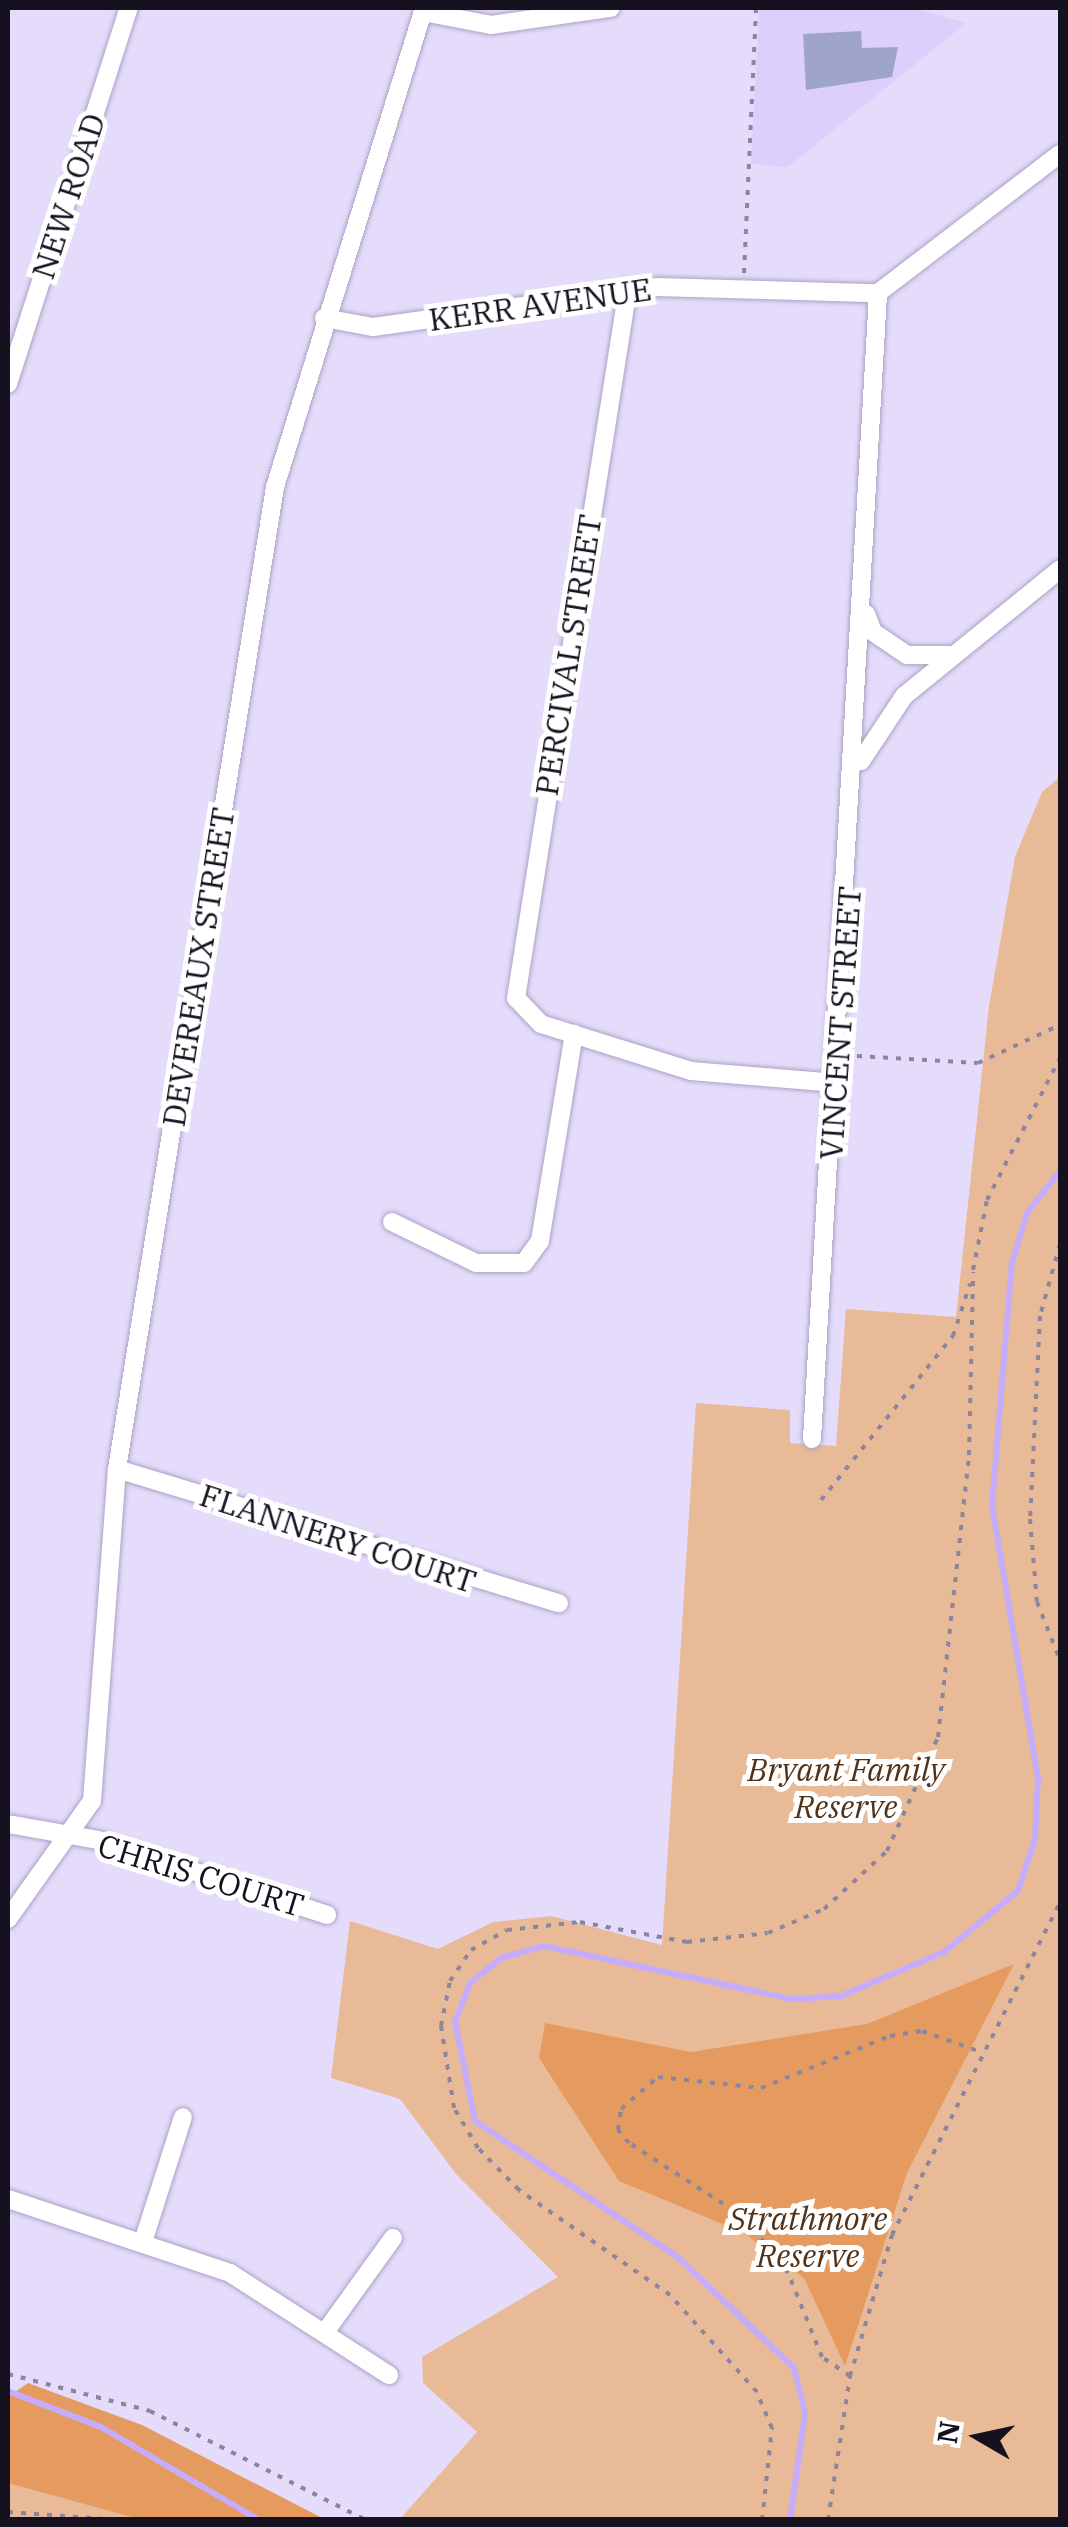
<!DOCTYPE html>
<style>
body{margin:0}
#map{position:relative;width:1068px;height:2527px;overflow:hidden;background:#e5dcfb;font-family:"IBM Plex Serif",serif}
div>[style]{position:absolute}
[style*='--x']{left:calc(var(--x)*1px);top:calc(var(--y)*1px);width:calc(var(--w)*1px);rotate:calc(var(--a)*1deg)}
.built>*{inset:0;background:#dccffc}
.green>*{inset:0;background:#e8ba97}
.forest>*{inset:0;background:#e59b60}
.stream>*{height:6px;margin:-3px;padding:0 3px;transform-origin:3px;border-radius:3px;background:#c5acfd}
.building>*{inset:0;background:#9fa5c9}
.path>*{height:4px;margin-top:-2px;transform-origin:0;background:repeating-linear-gradient(90deg,#8c859d 0 5px,transparent 0 13px)}
.roads{filter:drop-shadow(0 0 2px #aca2c6) drop-shadow(0 0 2px #aca2c6)}
.minor>*{height:18px;margin:-9px;padding:0 9px;transform-origin:9px;border-radius:9px;background:#fff}
span{translate:-50% -50%;white-space:nowrap;text-align:center;line-height:1.15;-webkit-text-stroke:10px #fff;paint-order:stroke}
.street-label{font-size:32px;color:#15111e}
.park-label{font-size:32px;color:#52331a;font-style:italic}
.frame{position:absolute;inset:0;border:10px solid #15111e;pointer-events:none}
.north{position:absolute;left:928px;top:2387px;width:100px;height:100px;-webkit-text-stroke:8px #fff;paint-order:stroke;rotate:279deg;font-size:28px;font-weight:700;line-height:40px;text-align:center;color:#15111e}
.north::after{content:'';display:block;margin:auto;width:35px;height:45px;background:#15111e;clip-path:polygon(50% 0,100% 100%,50% 72%,0 100%)}
</style>
<div id="map">
<div class="built">
<div style="clip-path:polygon(759px 8px,913px 8px,966px 23px,788px 167px,751px 164px)"></div>
</div>
<div class="green">
<div style="clip-path:polygon(1060px 777px,1060px 2519px,400px 2519px,477px 2432px,423px 2383px,422px 2357px,558px 2277px,456px 2174px,400px 2099px,331px 2078px,350px 1921px,438px 1949px,493px 1922px,551px 1916px,662px 1945px,696px 1403px,790px 1410px,790px 1443px,836px 1446px,846px 1309px,956px 1317px,989px 1006px,1015px 857px,1042px 792px)"></div>
<div style="clip-path:polygon(8px 2419px,220px 2519px,8px 2519px)"></div>
</div>
<div class="forest">
<div style="clip-path:polygon(1014px 1964px,907px 2173px,845px 2366px,804px 2278px,744px 2233px,619px 2181px,539px 2058px,545px 2023px,691px 2052px,867px 2024px)"></div>
<div style="clip-path:polygon(28px 2383px,142px 2425px,324px 2519px,139px 2519px,8px 2483px,8px 2397px)"></div>
</div>
<div class="stream">
<div style="--x:8;--y:2391;--w:100;--a:21.2"></div>
<div style="--x:101;--y:2427;--w:183;--a:30.5"></div>
<div style="--x:790;--y:2520;--w:108;--a:-82"></div>
<div style="--x:805;--y:2413;--w:46;--a:-103.7"></div>
<div style="--x:794;--y:2368;--w:159;--a:-136.3"></div>
<div style="--x:679;--y:2258;--w:246;--a:-146.1"></div>
<div style="--x:475;--y:2121;--w:101;--a:-101.4"></div>
<div style="--x:455;--y:2022;--w:42;--a:-69"></div>
<div style="--x:470;--y:1983;--w:40;--a:-39"></div>
<div style="--x:501;--y:1958;--w:45;--a:-15.6"></div>
<div style="--x:544;--y:1946;--w:253;--a:12.1"></div>
<div style="--x:791;--y:1999;--w:50;--a:-3.4"></div>
<div style="--x:841;--y:1996;--w:112;--a:-23.1"></div>
<div style="--x:944;--y:1952;--w:96;--a:-39.5"></div>
<div style="--x:1018;--y:1891;--w:55;--a:-71.9"></div>
<div style="--x:1035;--y:1839;--w:61;--a:-87.2"></div>
<div style="--x:1038;--y:1778;--w:277;--a:-99.6"></div>
<div style="--x:992;--y:1505;--w:243;--a:-85.3"></div>
<div style="--x:1012;--y:1263;--w:52;--a:-73.3"></div>
<div style="--x:1027;--y:1213;--w:53;--a:-51.8"></div>
</div>
<div class="building">
<div style="clip-path:polygon(861px 31px,862px 48px,898px 47px,892px 77px,806px 90px,803px 34px)"></div>
</div>
<div class="path">
<div style="--x:744;--y:273;--w:265;--a:-87.4"></div>
<div style="--x:857;--y:1056;--w:121;--a:3.3"></div>
<div style="--x:978;--y:1063;--w:90;--a:-24.9"></div>
<div style="--x:1060;--y:1244;--w:75;--a:105.5"></div>
<div style="--x:1040;--y:1316;--w:203;--a:92.8"></div>
<div style="--x:1030;--y:1519;--w:83;--a:85.2"></div>
<div style="--x:1037;--y:1602;--w:62;--a:68.4"></div>
<div style="--x:973;--y:1270;--w:71;--a:-78.7"></div>
<div style="--x:987;--y:1200;--w:160;--a:-62.8"></div>
<div style="--x:821;--y:1500;--w:211;--a:-51.2"></div>
<div style="--x:953;--y:1336;--w:55;--a:-71.9"></div>
<div style="--x:8;--y:2374;--w:147;--a:14.6"></div>
<div style="--x:150;--y:2411;--w:242;--a:26.8"></div>
<div style="--x:850;--y:2376;--w:34;--a:-146"></div>
<div style="--x:822;--y:2357;--w:91;--a:-112"></div>
<div style="--x:788;--y:2273;--w:70;--a:-128"></div>
<div style="--x:745;--y:2218;--w:138;--a:-147.1"></div>
<div style="--x:629;--y:2143;--w:17;--a:-130"></div>
<div style="--x:618;--y:2130;--w:21;--a:-82"></div>
<div style="--x:621;--y:2109;--w:49;--a:-40.9"></div>
<div style="--x:658;--y:2077;--w:104;--a:6.1"></div>
<div style="--x:761;--y:2088;--w:139;--a:-22"></div>
<div style="--x:890;--y:2036;--w:32;--a:-9"></div>
<div style="--x:922;--y:2031;--w:63;--a:19.6"></div>
<div style="--x:8;--y:2512;--w:112;--a:4.1"></div>
<div style="--x:762;--y:2520;--w:93;--a:-83.8"></div>
<div style="--x:772;--y:2428;--w:39;--a:-113"></div>
<div style="--x:757;--y:2392;--w:130;--a:-131.9"></div>
<div style="--x:670;--y:2295;--w:184;--a:-145.2"></div>
<div style="--x:519;--y:2190;--w:59;--a:-134.3"></div>
<div style="--x:478;--y:2148;--w:47;--a:-121"></div>
<div style="--x:454;--y:2108;--w:83;--a:-99"></div>
<div style="--x:441;--y:2026;--w:46;--a:-78.7"></div>
<div style="--x:450;--y:1981;--w:37;--a:-56"></div>
<div style="--x:471;--y:1950;--w:41;--a:-29.1"></div>
<div style="--x:507;--y:1930;--w:73;--a:-6.3"></div>
<div style="--x:580;--y:1922;--w:109;--a:10.6"></div>
<div style="--x:687;--y:1942;--w:81;--a:-6.3"></div>
<div style="--x:768;--y:1933;--w:61;--a:-23.2"></div>
<div style="--x:824;--y:1909;--w:86;--a:-42.6"></div>
<div style="--x:887;--y:1851;--w:125;--a:-65.9"></div>
<div style="--x:938;--y:1737;--w:284;--a:-83.7"></div>
<div style="--x:969;--y:1455;--w:183;--a:-88.7"></div>
<div style="--x:828;--y:2520;--w:146;--a:-81.3"></div>
<div style="--x:850;--y:2376;--w:147;--a:-73.4"></div>
<div style="--x:892;--y:2235;--w:373;--a:-63.2"></div>
</div>
<div class="roads">
<div class="minor">
<div style="--x:423;--y:12;--w:69;--a:10.8"></div>
<div style="--x:491;--y:25;--w:121;--a:-8.1"></div>
<div style="--x:628;--y:288;--w:719;--a:98.96"></div>
<div style="--x:516;--y:998;--w:36;--a:46"></div>
<div style="--x:541;--y:1024;--w:157;--a:17.4"></div>
<div style="--x:691;--y:1071;--w:146;--a:4.7"></div>
<div style="--x:324;--y:318;--w:50;--a:10.4"></div>
<div style="--x:373;--y:327;--w:287;--a:-8"></div>
<div style="--x:657;--y:287;--w:221;--a:1.6"></div>
<div style="--x:878;--y:293;--w:229;--a:-37.4"></div>
<div style="--x:8;--y:384;--w:395;--a:-72.2"></div>
<div style="--x:866;--y:614;--w:19;--a:69"></div>
<div style="--x:873;--y:632;--w:41;--a:34.1"></div>
<div style="--x:907;--y:655;--w:42;--a:0"></div>
<div style="--x:861;--y:761;--w:78;--a:-56.5"></div>
<div style="--x:904;--y:696;--w:201;--a:-39.1"></div>
<div style="--x:392;--y:1222;--w:93;--a:26"></div>
<div style="--x:476;--y:1263;--w:48;--a:0"></div>
<div style="--x:524;--y:1263;--w:27;--a:-54"></div>
<div style="--x:540;--y:1241;--w:210;--a:-80.7"></div>
<div style="--x:812;--y:1439;--w:1148;--a:-86.7"></div>
<div style="--x:117;--y:1469;--w:462;--a:16.9"></div>
<div style="--x:8;--y:1824;--w:91;--a:10.1"></div>
<div style="--x:98;--y:1840;--w:241;--a:18.1"></div>
<div style="--x:8;--y:1919;--w:145;--a:-54.6"></div>
<div style="--x:92;--y:1801;--w:333;--a:-85.7"></div>
<div style="--x:117;--y:1469;--w:995;--a:-80.86"></div>
<div style="--x:275;--y:487;--w:502;--a:-72.72"></div>
<div style="--x:8;--y:2199;--w:234;--a:18.4"></div>
<div style="--x:230;--y:2273;--w:189;--a:32.7"></div>
<div style="--x:143;--y:2242;--w:131;--a:-72.3"></div>
<div style="--x:328;--y:2328;--w:111;--a:-54.2"></div>
</div>
</div>
<div class="street-label">
<span style="left:68px;top:196px;rotate:-72deg">NEW ROAD</span>
<span style="left:540px;top:304px;rotate:-8deg">KERR AVENUE</span>
<span style="left:568px;top:655px;rotate:-81deg">PERCIVAL STREET</span>
<span style="left:198px;top:967px;rotate:-81deg">DEVEREAUX STREET</span>
<span style="left:840px;top:1023px;rotate:-86deg">VINCENT STREET</span>
<span style="left:338px;top:1538px;rotate:18deg">FLANNERY COURT</span>
<span style="left:201px;top:1875px;rotate:17deg">CHRIS COURT</span>
</div>
<div class="park-label">
<span style="left:846px;top:1788px">Bryant Family<br>Reserve</span>
<span style="left:808px;top:2237px">Strathmore<br>Reserve</span>
</div>
<div class="frame"></div>
<div class="north">N</div>
</div>
